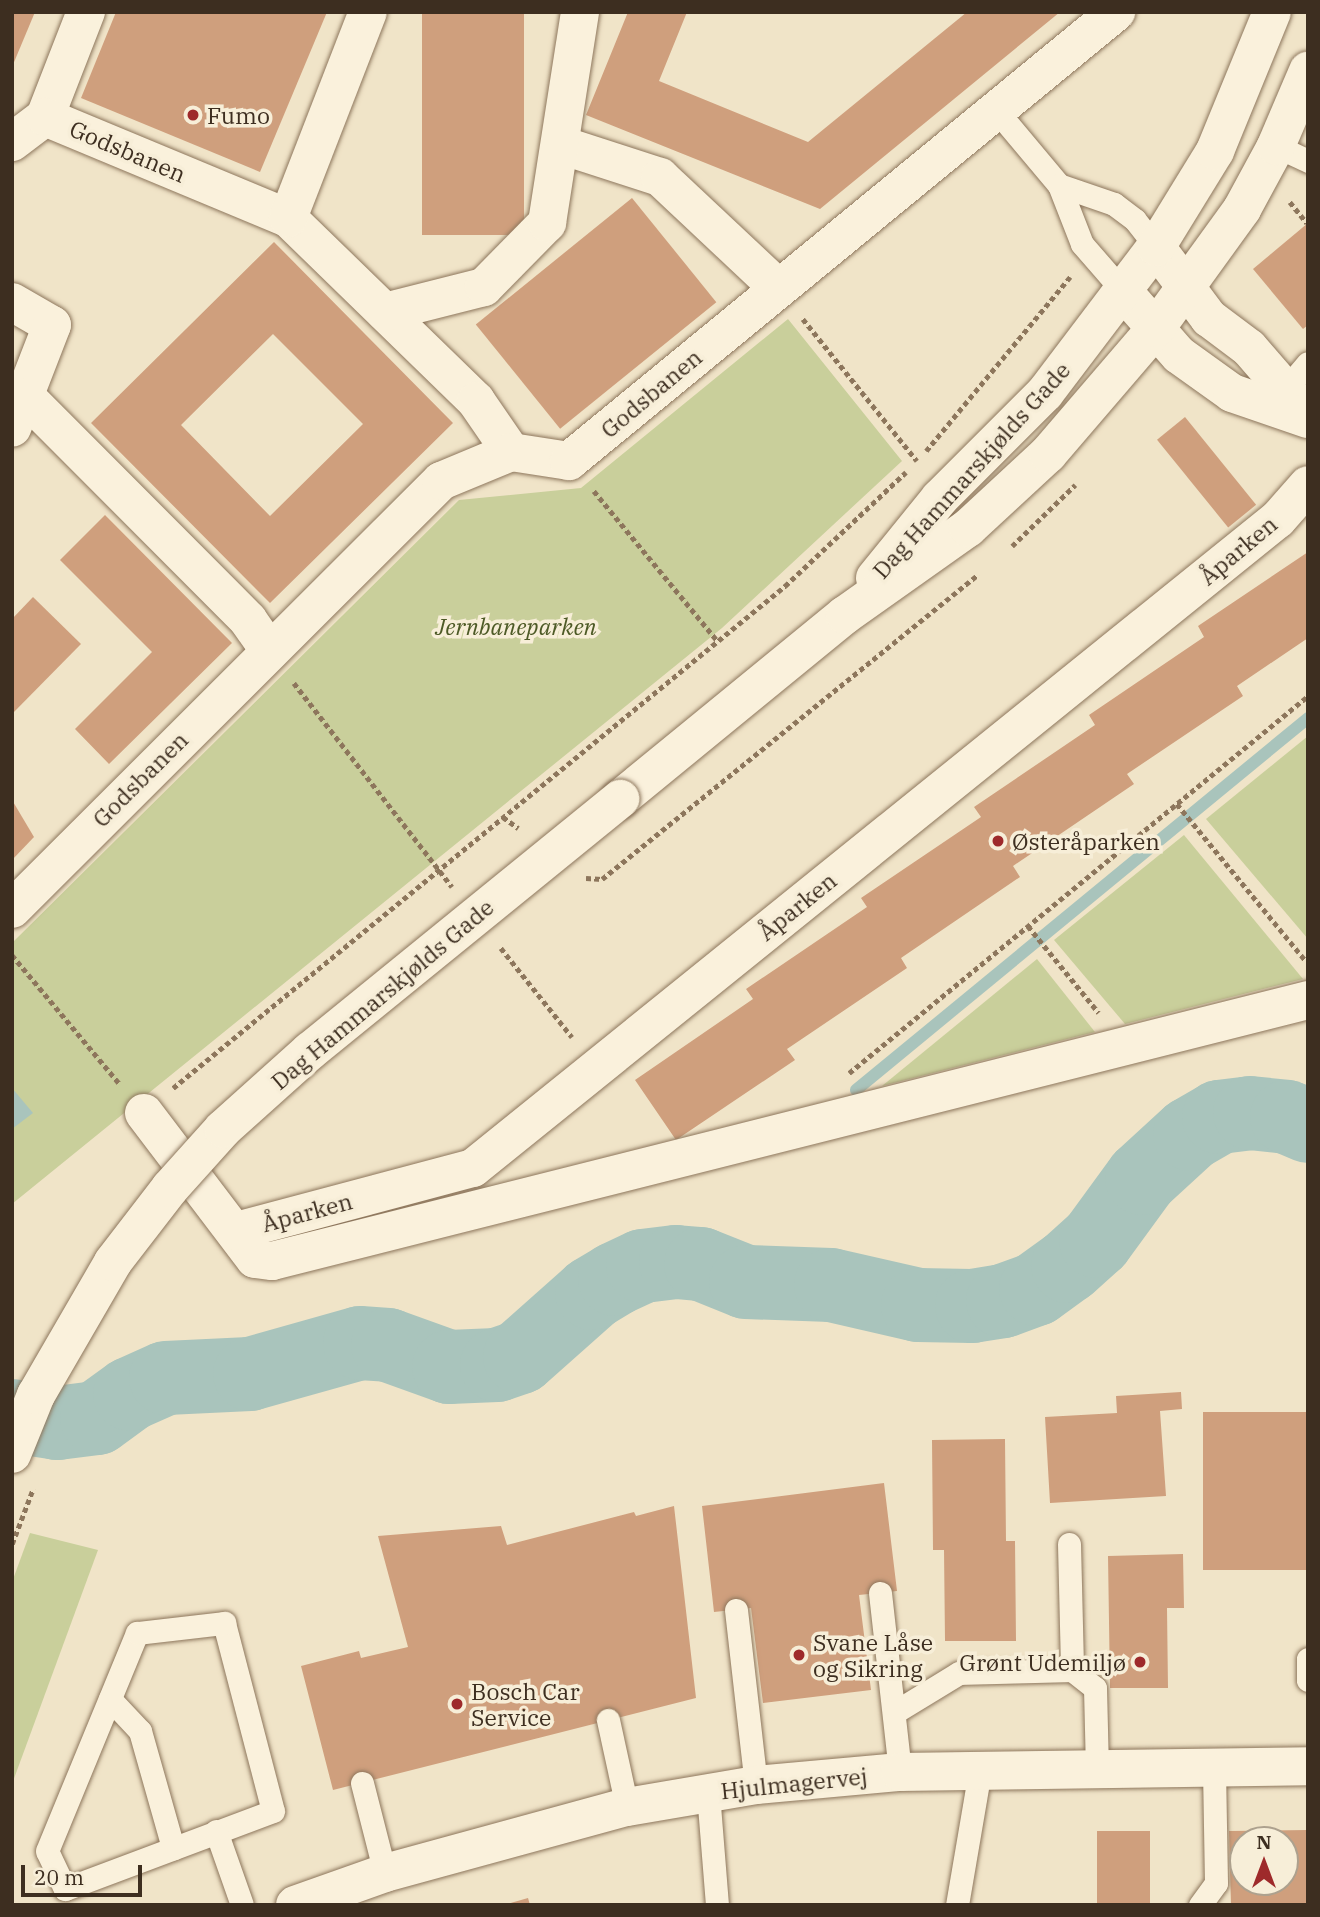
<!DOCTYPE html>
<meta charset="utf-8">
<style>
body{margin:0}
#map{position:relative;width:1320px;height:1917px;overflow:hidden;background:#f0e4c8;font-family:"IBM Plex Serif",serif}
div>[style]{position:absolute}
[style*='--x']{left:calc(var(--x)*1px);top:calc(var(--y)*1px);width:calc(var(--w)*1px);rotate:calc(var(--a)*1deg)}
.green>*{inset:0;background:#c9cf9b}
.water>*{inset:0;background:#a9c4bc}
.stream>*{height:12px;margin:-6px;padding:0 6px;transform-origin:6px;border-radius:6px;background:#a9c4bc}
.river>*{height:74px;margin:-37px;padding:0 37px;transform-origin:37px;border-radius:37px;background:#a9c4bc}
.building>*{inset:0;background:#cf9f7d;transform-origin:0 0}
.path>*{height:4.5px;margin-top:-2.25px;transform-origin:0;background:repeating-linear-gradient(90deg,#8d765c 0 5px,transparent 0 8.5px)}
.roads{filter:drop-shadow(0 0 2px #8d765c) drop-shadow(0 0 2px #8d765c)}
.service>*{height:23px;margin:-11.5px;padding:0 11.5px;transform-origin:11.5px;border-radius:11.5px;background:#faf1dc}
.minor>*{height:38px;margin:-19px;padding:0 19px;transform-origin:19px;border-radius:19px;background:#faf1dc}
.tertiary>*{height:38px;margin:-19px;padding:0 19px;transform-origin:19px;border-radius:19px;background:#faf1dc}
.path-bridge>*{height:4.5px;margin-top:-2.25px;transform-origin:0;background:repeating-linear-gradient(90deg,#8d765c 0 5px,transparent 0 8.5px)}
.bridges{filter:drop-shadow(0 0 2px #8d765c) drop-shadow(0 0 2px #8d765c)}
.tertiary-bridge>*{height:38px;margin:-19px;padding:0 19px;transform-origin:19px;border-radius:19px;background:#faf1dc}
.dots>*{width:19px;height:19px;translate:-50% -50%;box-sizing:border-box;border:4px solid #f7eed8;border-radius:50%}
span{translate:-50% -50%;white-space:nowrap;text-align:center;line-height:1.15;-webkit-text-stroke:7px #f7eed8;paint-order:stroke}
.poi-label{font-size:23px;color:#3d2e20}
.left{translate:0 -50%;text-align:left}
.right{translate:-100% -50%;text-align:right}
.street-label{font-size:23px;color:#3d2e20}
.park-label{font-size:23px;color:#4d5a26;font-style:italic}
.frame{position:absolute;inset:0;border:14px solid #3d2e20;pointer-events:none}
.north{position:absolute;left:1229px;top:1826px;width:70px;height:70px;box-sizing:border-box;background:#f7eed8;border:2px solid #ada18e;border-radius:50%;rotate:0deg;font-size:19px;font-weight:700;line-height:28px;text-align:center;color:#3d2e20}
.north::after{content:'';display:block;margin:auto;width:24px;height:32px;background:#9e2a2b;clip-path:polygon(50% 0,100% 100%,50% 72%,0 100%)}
.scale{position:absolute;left:21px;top:1865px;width:121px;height:32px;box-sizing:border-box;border:4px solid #3d2e20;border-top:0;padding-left:9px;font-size:21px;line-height:24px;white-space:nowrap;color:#3d2e20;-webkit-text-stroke:5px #f7eed8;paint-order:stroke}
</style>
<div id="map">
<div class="green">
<div style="clip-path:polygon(788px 319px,902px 461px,722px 628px,12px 1204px,12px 943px,459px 500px,581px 488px)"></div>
<div style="clip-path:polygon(1308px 736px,1308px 939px,1206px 819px)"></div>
<div style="clip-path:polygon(1184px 835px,1303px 979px,1125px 1024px,1054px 940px)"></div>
<div style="clip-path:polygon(1037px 959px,1095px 1032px,882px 1086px)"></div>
<div style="clip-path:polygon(30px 1533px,98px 1550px,12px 1784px,12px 1582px)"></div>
</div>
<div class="water">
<div style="clip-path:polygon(12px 1088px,33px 1113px,12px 1129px)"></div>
</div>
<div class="stream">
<div style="--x:856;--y:1090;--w:585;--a:-39.45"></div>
</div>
<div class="river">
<div style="--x:12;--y:1416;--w:46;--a:8.8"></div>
<div style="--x:57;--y:1423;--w:40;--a:-7.1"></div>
<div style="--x:97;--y:1418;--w:41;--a:-36"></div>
<div style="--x:130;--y:1394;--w:39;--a:-24"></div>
<div style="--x:166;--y:1378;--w:84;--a:-2.7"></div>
<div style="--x:250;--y:1374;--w:114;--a:-15.7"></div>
<div style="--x:360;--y:1343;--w:28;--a:4"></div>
<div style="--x:388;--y:1345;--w:65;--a:19.8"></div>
<div style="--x:449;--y:1367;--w:48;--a:-2.4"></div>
<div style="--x:497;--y:1365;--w:24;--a:-19"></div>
<div style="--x:520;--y:1357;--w:96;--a:-41.6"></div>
<div style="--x:592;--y:1293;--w:27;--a:-31"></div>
<div style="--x:615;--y:1279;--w:31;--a:-25"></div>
<div style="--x:643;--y:1266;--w:33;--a:-7"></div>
<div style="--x:676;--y:1262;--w:25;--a:5"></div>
<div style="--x:701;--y:1264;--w:48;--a:21.8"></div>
<div style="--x:746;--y:1282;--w:85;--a:2"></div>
<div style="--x:831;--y:1285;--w:89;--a:12.9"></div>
<div style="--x:918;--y:1305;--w:54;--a:1.1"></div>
<div style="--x:972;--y:1306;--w:31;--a:-9"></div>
<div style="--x:1003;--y:1301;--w:35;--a:-20"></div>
<div style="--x:1036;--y:1289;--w:39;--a:-36"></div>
<div style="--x:1068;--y:1266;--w:38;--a:-42"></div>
<div style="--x:1096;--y:1241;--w:78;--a:-53.9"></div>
<div style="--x:1142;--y:1178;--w:65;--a:-42.5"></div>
<div style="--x:1190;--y:1134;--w:34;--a:-30"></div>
<div style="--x:1219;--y:1117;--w:31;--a:-7"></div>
<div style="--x:1250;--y:1113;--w:37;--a:6"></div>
<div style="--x:1287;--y:1117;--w:23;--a:23"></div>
</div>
<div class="building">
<div style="clip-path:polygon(12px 12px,35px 12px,12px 67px)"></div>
<div style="clip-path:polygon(116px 12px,327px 12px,260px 172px,81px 98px)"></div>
<div style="left:422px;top:12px;width:102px;height:223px"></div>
<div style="clip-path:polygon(628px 12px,687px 12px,659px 81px,808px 142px,967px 12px,1060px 12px,820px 209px,586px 115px)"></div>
<div style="left:632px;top:198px;width:134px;height:201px;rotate:51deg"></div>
<div style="clip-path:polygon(1308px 223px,1308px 325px,1303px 329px,1253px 269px)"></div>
<div style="clip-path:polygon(evenodd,274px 242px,453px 423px,270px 603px,91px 423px,274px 242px,273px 334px,363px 424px,270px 516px,181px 425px,273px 334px)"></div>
<div style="left:1185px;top:417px;width:113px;height:36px;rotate:51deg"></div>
<div style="clip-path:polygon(105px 515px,232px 643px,109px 764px,75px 729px,152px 652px,60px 560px)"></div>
<div style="clip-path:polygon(1308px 552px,1308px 638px,1237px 686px,1243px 696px,1127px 774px,1134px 784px,1013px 866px,1020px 877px,901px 958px,907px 968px,787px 1049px,795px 1060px,676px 1140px,635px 1080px,753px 999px,746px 989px,867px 907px,861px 898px,981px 817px,974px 807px,1095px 725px,1089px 715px,1204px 637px,1198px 626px)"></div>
<div style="clip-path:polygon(33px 597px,81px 644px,12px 714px,12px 619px)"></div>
<div style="clip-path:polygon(12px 800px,34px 837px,12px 860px)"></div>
<div style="clip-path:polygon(1181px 1392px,1182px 1409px,1160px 1411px,1166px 1496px,1050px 1503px,1045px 1417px,1117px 1413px,1116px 1396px)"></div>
<div style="left:1308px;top:1412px;width:158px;height:105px;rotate:90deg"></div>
<div style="clip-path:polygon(1005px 1439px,1006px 1541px,1015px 1541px,1016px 1641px,945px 1641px,944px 1550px,933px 1550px,932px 1440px)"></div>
<div style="clip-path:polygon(884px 1483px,897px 1591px,859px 1595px,871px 1690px,763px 1703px,751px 1608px,714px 1612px,702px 1506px)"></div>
<div style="clip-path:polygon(674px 1506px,696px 1698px,333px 1790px,301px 1666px,359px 1651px,361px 1658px,408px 1647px,378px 1536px,501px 1526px,507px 1545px,634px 1512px,636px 1516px)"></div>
<div style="clip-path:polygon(1183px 1554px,1184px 1608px,1167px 1608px,1168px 1688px,1110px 1688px,1108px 1556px)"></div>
<div style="clip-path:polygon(evenodd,1308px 1830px,1308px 1905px,1231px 1905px,1229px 1831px,1308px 1830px,1243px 1840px,1285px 1840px,1285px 1882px,1243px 1882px,1243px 1840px)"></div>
<div style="left:1097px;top:1831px;width:53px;height:74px"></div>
<div style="clip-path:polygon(528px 1898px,530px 1905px,507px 1905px,507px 1904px)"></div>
</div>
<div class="path">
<div style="--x:1290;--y:202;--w:27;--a:51"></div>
<div style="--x:803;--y:319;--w:182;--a:51.2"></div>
<div style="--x:926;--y:451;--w:226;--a:-50.4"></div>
<div style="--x:594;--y:491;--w:193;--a:50.5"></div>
<div style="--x:1012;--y:546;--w:88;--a:-44.1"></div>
<div style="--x:294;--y:683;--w:258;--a:52.2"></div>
<div style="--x:1177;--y:804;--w:202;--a:50.6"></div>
<div style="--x:503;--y:817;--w:19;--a:36"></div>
<div style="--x:586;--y:878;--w:16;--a:4"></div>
<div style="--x:602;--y:879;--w:484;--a:-39"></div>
<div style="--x:1028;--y:926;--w:112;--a:50.8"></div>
<div style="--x:501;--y:948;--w:114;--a:51.4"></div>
<div style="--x:12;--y:955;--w:168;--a:50.1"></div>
<div style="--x:849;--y:1073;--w:594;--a:-39.4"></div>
<div style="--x:173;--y:1088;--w:792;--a:-39.36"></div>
<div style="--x:785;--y:586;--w:166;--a:-43.3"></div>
</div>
<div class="roads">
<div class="service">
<div style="--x:996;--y:110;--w:98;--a:50"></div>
<div style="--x:1059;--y:185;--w:63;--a:68.7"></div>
<div style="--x:1082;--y:244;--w:61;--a:49"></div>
<div style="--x:1276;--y:146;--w:35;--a:25"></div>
<div style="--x:1059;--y:185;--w:58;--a:19.1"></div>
<div style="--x:1114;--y:204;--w:26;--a:37"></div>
<div style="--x:1135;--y:220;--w:34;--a:52"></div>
<div style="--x:1285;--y:390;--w:35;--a:-50"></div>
<div style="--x:1069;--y:1544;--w:126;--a:88.6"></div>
<div style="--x:1072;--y:1670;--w:29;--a:38"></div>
<div style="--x:1095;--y:1688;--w:80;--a:88.6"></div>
<div style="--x:880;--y:1593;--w:180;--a:83.6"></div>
<div style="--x:736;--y:1610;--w:176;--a:83.5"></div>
<div style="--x:224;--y:1623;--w:194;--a:75.4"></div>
<div style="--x:273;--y:1811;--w:222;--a:159.4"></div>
<div style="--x:65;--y:1889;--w:42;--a:-115.3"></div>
<div style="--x:47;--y:1851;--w:236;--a:-67.6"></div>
<div style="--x:137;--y:1633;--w:88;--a:-6.6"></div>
<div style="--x:1308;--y:1659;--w:21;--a:90"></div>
<div style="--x:110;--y:1699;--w:44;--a:46.8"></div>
<div style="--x:140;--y:1731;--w:122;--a:74.2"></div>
<div style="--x:895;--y:1712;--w:75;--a:-31.4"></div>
<div style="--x:959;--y:1673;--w:113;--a:-1.5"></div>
<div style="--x:608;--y:1720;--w:89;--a:77.7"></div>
<div style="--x:362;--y:1783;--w:93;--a:75.7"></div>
<div style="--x:708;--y:1793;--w:112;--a:85.4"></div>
<div style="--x:216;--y:1831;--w:78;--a:70.6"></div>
<div style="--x:957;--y:1905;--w:137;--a:-80.3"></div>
<div style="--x:1200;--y:1905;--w:27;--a:-54"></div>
<div style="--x:1216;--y:1883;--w:116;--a:-91"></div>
</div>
<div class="minor">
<div style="--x:45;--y:117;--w:113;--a:-68.7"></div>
<div style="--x:12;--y:142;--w:41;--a:-37.1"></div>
<div style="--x:45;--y:117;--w:263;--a:22.6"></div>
<div style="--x:288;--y:218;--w:262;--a:44.2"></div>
<div style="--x:476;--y:401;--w:62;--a:55.5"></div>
<div style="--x:561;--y:145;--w:104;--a:17.9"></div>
<div style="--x:660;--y:177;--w:162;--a:43.2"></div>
<div style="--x:288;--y:218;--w:221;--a:-68.8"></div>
<div style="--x:1156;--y:247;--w:89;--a:53.3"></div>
<div style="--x:1209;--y:318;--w:50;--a:36.9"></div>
<div style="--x:1249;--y:348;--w:90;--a:49.1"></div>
<div style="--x:1122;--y:290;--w:86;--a:48.8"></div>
<div style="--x:1179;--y:355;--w:65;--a:35.6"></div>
<div style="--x:1232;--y:393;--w:80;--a:18.9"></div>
<div style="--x:12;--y:302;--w:46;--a:29.9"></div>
<div style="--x:52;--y:325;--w:110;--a:111.2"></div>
<div style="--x:385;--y:312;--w:102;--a:-14.2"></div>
<div style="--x:484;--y:287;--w:90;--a:-45.5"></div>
<div style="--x:547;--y:223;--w:214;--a:-81.1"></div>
<div style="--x:26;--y:397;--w:315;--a:45.1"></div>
<div style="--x:248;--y:620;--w:38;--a:55"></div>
<div style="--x:12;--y:909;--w:606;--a:-44.93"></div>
<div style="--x:441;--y:481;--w:76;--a:-22.5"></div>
<div style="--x:511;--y:452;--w:59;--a:8.8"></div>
<div style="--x:569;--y:461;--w:708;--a:-39.38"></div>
<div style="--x:144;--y:1113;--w:183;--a:52.8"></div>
<div style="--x:255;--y:1259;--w:17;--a:7"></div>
<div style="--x:272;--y:1261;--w:1068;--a:-14.14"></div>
<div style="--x:236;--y:1231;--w:245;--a:-14.9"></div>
<div style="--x:473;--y:1168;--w:1034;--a:-38.88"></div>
<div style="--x:1278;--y:519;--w:45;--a:-48.6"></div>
<div style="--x:295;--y:1905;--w:96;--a:-19.6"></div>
<div style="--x:385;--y:1873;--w:251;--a:-15.3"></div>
<div style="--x:627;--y:1807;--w:131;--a:-9.7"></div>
<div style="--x:756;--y:1785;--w:145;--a:-5.2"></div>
<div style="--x:900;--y:1772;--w:408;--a:-0.8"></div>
</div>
<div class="tertiary">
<div style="--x:875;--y:578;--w:103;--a:-50.9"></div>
<div style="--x:940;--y:498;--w:148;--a:-45"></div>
<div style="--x:1045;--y:393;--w:183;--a:-52.8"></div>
<div style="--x:1156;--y:247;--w:113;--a:-58.4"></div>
<div style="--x:1215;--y:151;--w:150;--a:-67.7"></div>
<div style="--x:620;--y:799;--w:291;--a:-39.3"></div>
<div style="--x:845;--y:615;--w:151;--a:-35.3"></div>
<div style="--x:968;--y:528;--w:109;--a:-42.8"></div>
<div style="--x:1048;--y:454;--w:166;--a:-49.4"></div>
<div style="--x:1156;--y:328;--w:147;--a:-54.1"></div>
<div style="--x:1242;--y:209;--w:72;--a:-61.6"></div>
<div style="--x:1276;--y:146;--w:82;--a:-66.9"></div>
</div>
</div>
<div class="path-bridge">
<div style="--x:12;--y:1544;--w:59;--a:-69.1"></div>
</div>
<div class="bridges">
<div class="tertiary-bridge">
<div style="--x:12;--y:1454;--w:64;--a:-67.9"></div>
<div style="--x:36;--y:1395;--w:154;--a:-59.9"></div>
<div style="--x:113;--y:1262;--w:93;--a:-52.4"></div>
<div style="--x:170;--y:1188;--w:79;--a:-48.1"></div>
<div style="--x:223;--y:1129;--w:117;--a:-41.9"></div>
<div style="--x:310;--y:1051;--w:400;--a:-39.1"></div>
</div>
</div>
<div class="dots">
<div style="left:193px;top:115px;background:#9e2a2b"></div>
<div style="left:998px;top:841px;background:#9e2a2b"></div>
<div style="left:799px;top:1655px;background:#9e2a2b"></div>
<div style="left:1140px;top:1662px;background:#9e2a2b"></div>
<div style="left:457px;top:1704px;background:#9e2a2b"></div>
</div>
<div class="poi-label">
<span class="left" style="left:207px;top:115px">Fumo</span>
<span class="left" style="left:1012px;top:841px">Østeråparken</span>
<span class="left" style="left:813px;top:1655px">Svane Låse<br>og Sikring</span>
<span class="right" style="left:1126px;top:1662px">Grønt Udemiljø</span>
<span class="left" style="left:471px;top:1704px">Bosch Car<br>Service</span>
</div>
<div class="street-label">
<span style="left:128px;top:151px;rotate:23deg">Godsbanen</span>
<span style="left:651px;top:393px;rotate:-40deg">Godsbanen</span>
<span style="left:971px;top:470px;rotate:-48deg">Dag Hammarskjølds Gade</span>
<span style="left:1238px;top:550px;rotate:-40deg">Åparken</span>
<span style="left:140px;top:779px;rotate:-45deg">Godsbanen</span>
<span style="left:797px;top:906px;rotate:-39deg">Åparken</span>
<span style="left:382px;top:994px;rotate:-40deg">Dag Hammarskjølds Gade</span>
<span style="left:307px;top:1212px;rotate:-15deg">Åparken</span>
<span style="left:794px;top:1783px;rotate:-6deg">Hjulmagervej</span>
</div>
<div class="park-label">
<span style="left:516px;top:626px">Jernbaneparken</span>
</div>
<div class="frame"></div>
<div class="north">N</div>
<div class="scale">20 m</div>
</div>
